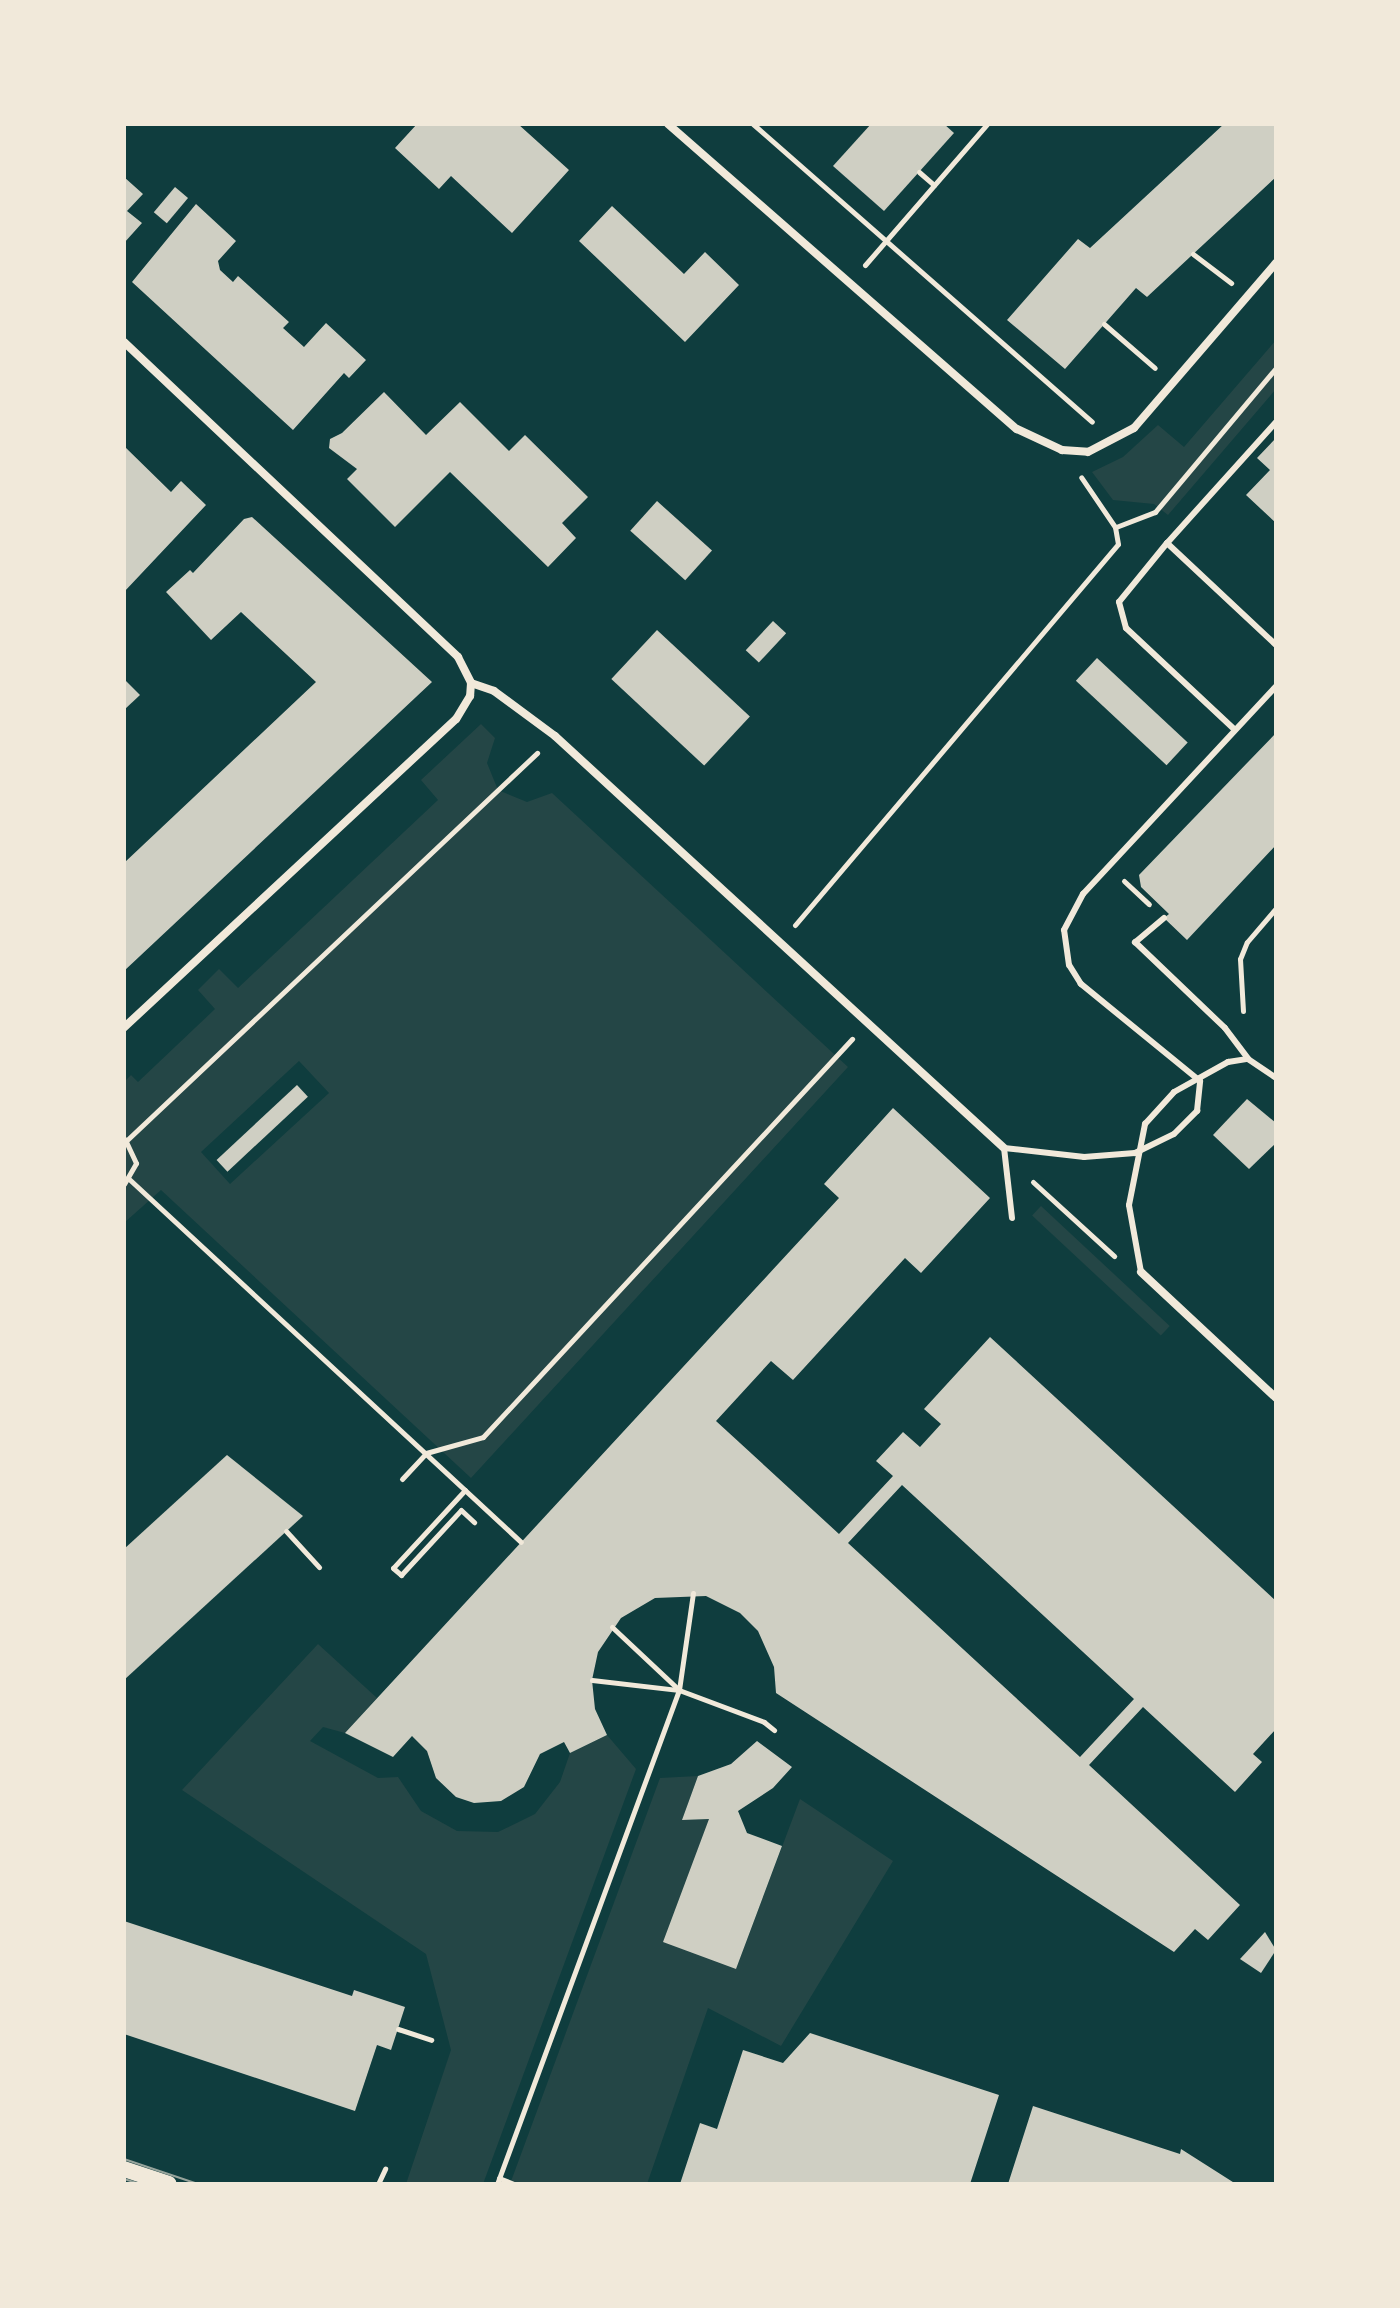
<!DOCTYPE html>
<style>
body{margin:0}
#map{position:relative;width:1400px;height:2308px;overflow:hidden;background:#0f3d3e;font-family:Lato,sans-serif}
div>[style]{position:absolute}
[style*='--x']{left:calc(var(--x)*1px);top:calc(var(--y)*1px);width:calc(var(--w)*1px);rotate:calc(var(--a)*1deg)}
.green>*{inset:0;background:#244646;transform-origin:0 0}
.building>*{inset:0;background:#cfcfc3;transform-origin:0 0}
.path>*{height:5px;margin:-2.5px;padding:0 2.5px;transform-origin:2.5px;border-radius:2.5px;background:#f1e9da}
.service>*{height:6px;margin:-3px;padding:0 3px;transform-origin:3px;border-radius:3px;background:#f1e9da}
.minor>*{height:8px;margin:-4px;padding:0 4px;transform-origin:4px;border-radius:4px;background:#f1e9da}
.secondary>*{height:16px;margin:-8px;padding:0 8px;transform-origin:8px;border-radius:8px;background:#f1e9da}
.tram>*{height:2px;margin:-1px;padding:0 1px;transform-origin:1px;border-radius:1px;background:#97a49c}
span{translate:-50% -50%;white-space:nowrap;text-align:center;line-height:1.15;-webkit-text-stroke:6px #f1e9da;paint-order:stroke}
.frame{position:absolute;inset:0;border:126px solid #f1e9da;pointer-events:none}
</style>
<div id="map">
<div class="green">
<div style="clip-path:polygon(1276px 340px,1276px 389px,1168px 515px,1154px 504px,1113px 500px,1092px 472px,1123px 457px,1158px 425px,1184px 447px)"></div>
<div style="clip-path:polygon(evenodd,481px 724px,495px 738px,487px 763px,498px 790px,527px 802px,552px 793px,848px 1067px,471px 1478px,161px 1190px,124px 1223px,124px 1082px,131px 1075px,138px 1082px,215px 1009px,198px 990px,219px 969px,238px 988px,438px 800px,421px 780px,481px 724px,299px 1061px,329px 1093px,230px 1184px,201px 1152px,299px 1061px)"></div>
<div style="left:1041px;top:1206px;width:176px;height:13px;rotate:43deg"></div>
<div style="clip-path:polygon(318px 1644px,377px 1698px,345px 1733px,323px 1727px,310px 1741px,378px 1778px,398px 1777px,421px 1811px,457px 1831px,498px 1832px,535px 1814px,560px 1782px,570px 1753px,607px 1735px,636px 1769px,483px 2184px,406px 2184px,451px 2050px,426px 1954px,182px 1790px)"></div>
<div style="clip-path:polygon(698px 1776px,682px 1820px,709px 1819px,736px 1969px,800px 1799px,893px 1861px,781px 2046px,708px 2008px,647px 2184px,510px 2184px,660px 1778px)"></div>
</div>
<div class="building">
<div style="clip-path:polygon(417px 124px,518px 124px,569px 170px,512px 233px,451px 176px,439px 189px,395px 148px)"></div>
<div style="clip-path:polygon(871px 124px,944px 124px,954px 133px,884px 211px,833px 166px)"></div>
<div style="clip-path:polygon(1224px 124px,1276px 124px,1276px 177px,1147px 297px,1136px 288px,1065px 369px,1007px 320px,1078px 239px,1090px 248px)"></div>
<div style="clip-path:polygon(124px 177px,143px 194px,127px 211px,142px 223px,124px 243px)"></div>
<div style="left:175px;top:187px;width:17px;height:33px;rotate:40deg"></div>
<div style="clip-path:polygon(196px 204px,236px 241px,218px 261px,220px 270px,233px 282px,238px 276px,289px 322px,283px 328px,304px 347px,326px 323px,366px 360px,349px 378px,344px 373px,293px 430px,132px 282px)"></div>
<div style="clip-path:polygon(612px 206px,684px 274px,705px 252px,739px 285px,685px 342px,579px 241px)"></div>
<div style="clip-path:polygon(384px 392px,426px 435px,460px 402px,509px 451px,525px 435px,588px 497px,562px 523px,576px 538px,548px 567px,450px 472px,395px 527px,347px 479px,357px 469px,329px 448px,330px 439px,342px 433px)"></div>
<div style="clip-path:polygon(1276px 438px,1276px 523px,1246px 495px,1270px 470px,1257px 458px)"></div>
<div style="clip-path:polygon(124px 446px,171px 492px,181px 481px,206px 505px,124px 592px)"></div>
<div style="left:657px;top:501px;width:74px;height:40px;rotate:42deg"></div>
<div style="clip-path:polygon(252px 517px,432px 682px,124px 971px,124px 863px,316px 682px,241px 612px,211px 640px,166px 592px,190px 570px,193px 573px,244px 519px)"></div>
<div style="left:773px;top:621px;width:18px;height:40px;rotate:43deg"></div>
<div style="left:657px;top:630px;width:127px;height:67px;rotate:43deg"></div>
<div style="left:1097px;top:658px;width:124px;height:31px;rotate:43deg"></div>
<div style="clip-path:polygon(124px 679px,140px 695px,124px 710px)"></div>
<div style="clip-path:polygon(1276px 733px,1276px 845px,1187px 940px,1164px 918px,1169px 914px,1141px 887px,1139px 875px)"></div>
<div style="left:297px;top:1085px;width:16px;height:110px;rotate:47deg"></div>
<div style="clip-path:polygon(1247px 1099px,1276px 1123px,1276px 1143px,1249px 1169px,1213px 1135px)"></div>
<div style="clip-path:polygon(evenodd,893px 1108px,990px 1198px,921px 1273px,905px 1258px,793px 1380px,771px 1361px,716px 1421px,839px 1534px,893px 1476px,876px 1461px,903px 1432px,920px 1447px,941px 1424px,924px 1409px,990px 1337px,1276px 1601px,1276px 1729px,1253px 1754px,1262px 1762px,1235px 1792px,1143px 1707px,1089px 1765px,1240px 1905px,1208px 1940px,1195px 1929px,1174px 1952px,776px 1693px,774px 1667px,758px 1631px,740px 1613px,706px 1596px,655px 1598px,621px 1618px,598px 1652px,592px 1680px,595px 1709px,607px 1735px,570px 1753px,564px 1742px,540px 1754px,524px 1787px,501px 1801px,474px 1803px,456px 1797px,436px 1778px,427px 1751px,412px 1736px,393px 1757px,345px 1733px,839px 1198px,824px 1184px,893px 1108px,902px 1485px,1134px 1699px,1080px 1757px,848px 1543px,902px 1485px)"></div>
<div style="clip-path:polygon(227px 1455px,303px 1516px,124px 1680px,124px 1549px)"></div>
<div style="clip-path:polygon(757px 1741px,792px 1767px,773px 1788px,738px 1811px,747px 1833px,782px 1846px,736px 1969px,663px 1942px,709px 1819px,682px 1820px,698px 1776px,731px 1764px)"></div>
<div style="clip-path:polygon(124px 1921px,352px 1996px,354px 1990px,405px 2007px,391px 2050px,377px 2045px,355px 2111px,124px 2034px)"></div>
<div style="clip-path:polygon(1265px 1932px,1276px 1950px,1261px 1973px,1240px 1959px)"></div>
<div style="clip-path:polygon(810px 2033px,999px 2095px,970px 2184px,680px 2184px,700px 2123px,717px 2129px,743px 2050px,783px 2063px)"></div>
<div style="clip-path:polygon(1033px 2106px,1180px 2154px,1181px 2149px,1236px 2184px,1008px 2184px)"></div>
</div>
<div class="path">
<div style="--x:753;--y:124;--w:451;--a:41.3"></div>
<div style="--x:919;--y:172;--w:20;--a:41"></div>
<div style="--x:1193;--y:254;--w:48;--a:37.3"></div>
<div style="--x:865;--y:265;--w:186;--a:-49.1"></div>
<div style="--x:1104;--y:324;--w:67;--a:40.8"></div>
<div style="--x:1155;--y:512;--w:188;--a:-50"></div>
<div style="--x:1116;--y:527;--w:42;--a:-21"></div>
<div style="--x:1124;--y:881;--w:34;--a:43"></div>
<div style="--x:795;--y:925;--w:499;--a:-49.7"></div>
<div style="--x:1118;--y:544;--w:17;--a:-100"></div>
<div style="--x:1115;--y:527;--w:60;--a:-124.2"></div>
<div style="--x:1243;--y:1011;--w:52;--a:-93.3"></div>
<div style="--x:1240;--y:959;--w:18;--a:-68"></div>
<div style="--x:1247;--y:942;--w:45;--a:-49.5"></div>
<div style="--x:127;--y:1140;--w:564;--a:-43.35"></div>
<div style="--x:129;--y:1179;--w:534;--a:42.8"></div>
<div style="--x:1033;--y:1182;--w:110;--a:42.4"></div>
<div style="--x:124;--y:1184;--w:24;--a:-60"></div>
<div style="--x:136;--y:1163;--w:26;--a:-115"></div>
<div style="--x:402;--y:1479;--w:35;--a:-47"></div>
<div style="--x:426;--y:1453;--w:59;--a:-15.7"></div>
<div style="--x:483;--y:1437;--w:543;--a:-47.17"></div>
<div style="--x:465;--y:1490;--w:106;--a:132.7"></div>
<div style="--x:393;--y:1568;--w:11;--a:41"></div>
<div style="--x:401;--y:1575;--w:88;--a:-47.3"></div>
<div style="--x:461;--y:1510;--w:18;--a:43"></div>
<div style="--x:286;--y:1531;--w:49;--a:47.5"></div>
<div style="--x:612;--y:1627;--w:91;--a:43.2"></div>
<div style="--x:592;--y:1680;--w:88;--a:6.6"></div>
<div style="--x:679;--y:1690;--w:91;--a:20.6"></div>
<div style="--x:764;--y:1722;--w:13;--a:39"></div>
<div style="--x:398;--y:2029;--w:35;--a:18"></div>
<div style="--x:499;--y:2178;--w:16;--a:22"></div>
<div style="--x:378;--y:2184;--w:17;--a:-65"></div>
<div style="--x:497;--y:2184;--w:526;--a:-69.78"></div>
<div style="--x:679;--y:1690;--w:98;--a:-81.8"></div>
</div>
<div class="service">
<div style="--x:1276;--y:422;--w:163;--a:132"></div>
<div style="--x:1167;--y:543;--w:149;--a:43.1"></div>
<div style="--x:1167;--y:543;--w:76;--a:129.1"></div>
<div style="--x:1119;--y:602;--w:27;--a:75"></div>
<div style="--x:1126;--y:628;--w:149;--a:43.1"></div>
<div style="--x:1164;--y:918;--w:38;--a:140"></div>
<div style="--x:1135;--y:942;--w:124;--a:43.7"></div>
<div style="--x:1225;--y:1028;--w:39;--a:53"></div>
<div style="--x:1200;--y:1081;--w:154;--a:-140.8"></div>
<div style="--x:1081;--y:984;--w:22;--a:-122"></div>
<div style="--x:1069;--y:965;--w:35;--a:-98"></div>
<div style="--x:1064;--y:930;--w:41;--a:-62.2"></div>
<div style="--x:1083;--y:894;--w:284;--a:-47.1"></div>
<div style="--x:1012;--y:1218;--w:70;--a:-96.5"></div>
<div style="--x:1004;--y:1148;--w:81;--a:6.4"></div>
<div style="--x:1084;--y:1157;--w:51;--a:-4.5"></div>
<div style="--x:1135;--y:1153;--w:43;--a:-26"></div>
<div style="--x:1174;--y:1134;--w:33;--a:-45"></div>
<div style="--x:1197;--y:1111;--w:30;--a:-84"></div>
<div style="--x:1141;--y:1272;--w:68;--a:-100.2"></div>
<div style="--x:1129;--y:1205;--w:83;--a:-78.8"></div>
<div style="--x:1145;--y:1124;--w:43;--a:-47.8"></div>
<div style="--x:1174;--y:1092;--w:62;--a:-29.1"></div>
<div style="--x:1228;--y:1062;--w:20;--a:-9"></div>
<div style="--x:1248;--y:1059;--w:34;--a:34"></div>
</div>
<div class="minor">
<div style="--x:668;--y:124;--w:463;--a:41.2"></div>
<div style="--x:1017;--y:429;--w:50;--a:25"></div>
<div style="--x:1062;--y:450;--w:26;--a:4"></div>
<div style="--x:1088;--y:452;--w:52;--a:-27.6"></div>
<div style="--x:1134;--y:428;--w:218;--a:-49.3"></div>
<div style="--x:124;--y:342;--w:459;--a:43.3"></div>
<div style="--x:458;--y:657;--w:29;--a:63"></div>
<div style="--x:471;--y:683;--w:13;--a:94"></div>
<div style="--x:470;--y:696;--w:27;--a:121"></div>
<div style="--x:456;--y:719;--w:454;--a:137.1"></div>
<div style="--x:471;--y:683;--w:24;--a:19"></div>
<div style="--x:494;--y:691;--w:76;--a:36.4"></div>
<div style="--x:555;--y:736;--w:609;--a:42.54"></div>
<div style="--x:1141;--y:1272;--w:185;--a:43"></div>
</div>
<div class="secondary">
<div style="--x:124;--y:2169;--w:47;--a:18.4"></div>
</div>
<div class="tram">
<div style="--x:124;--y:2159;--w:78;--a:18.7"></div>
<div style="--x:124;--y:2179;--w:17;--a:17"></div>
</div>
<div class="frame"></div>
</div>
